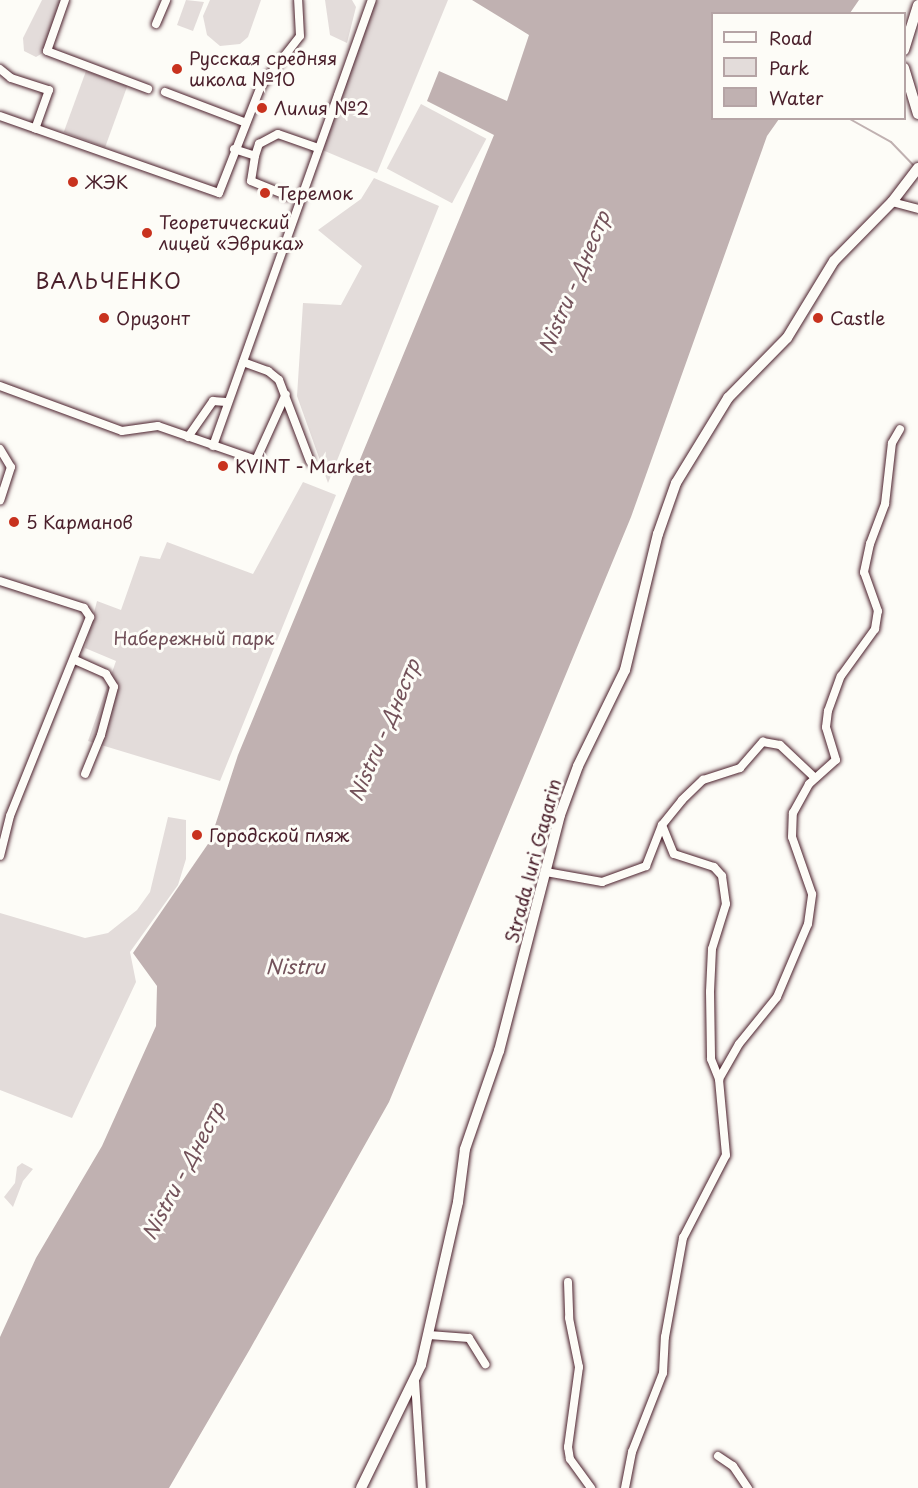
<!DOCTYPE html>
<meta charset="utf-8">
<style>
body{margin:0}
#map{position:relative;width:918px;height:1488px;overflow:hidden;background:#fdfcf7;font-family:"Playpen Sans",sans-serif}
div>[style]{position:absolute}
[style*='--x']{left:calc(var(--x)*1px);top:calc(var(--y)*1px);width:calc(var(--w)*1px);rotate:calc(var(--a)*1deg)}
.green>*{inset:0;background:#e3dcda;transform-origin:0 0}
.water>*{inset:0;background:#c0b1b1}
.stream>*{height:2px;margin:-1px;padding:0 1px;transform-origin:1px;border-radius:1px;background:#c0b1b1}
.roads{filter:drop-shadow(0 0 2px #4a1f2b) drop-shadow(0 0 2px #4a1f2b)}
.street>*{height:8px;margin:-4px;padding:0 4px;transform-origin:4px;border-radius:4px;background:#fdfcf7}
.secondary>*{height:10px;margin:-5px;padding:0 5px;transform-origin:5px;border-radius:5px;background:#fdfcf7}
.dots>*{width:16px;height:16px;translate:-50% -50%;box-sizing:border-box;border:3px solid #fdfcf7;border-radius:50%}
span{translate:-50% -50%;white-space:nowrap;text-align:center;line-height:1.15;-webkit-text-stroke:6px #fdfcf7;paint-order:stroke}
.poi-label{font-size:18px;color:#4a1f2b}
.left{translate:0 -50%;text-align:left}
.park-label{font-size:18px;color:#704e57}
.street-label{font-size:18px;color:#4a1f2b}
.water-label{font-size:20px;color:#73525a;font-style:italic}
.quarter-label{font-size:21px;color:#4a1f2b;letter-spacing:1.5px}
.legend{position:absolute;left:711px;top:12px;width:195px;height:108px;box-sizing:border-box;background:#fdfcf7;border:2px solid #b5a4a5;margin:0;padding:8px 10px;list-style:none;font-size:18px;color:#4a1f2b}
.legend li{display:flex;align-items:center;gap:12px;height:30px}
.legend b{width:30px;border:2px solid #b5a4a5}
</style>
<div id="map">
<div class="green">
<div style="clip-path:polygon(42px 0,65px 0,46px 51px,36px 57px,24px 51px,23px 38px)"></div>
<div style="clip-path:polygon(186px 0,204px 2px,193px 31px,177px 25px)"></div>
<div style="clip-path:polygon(210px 0,261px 0,248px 37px,240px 44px,220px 46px,207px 35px,203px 16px)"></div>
<div style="clip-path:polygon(325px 0,352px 0,356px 7px,347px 43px,330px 35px)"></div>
<div style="clip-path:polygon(375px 0,448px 0,377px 173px,320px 149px)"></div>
<div style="left:86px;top:71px;width:44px;height:65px;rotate:20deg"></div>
<div style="left:421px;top:104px;width:74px;height:73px;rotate:28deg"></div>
<div style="clip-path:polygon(374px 178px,439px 206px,328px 483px,297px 396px,303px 303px,341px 305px,362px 266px,318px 230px,361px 199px)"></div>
<div style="clip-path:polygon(303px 482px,336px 495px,220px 781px,88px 741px,116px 661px,85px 648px,97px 601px,121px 610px,140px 556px,160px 559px,167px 542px,253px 574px)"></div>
<div style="clip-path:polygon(168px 817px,186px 820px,186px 859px,178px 885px,130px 952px,136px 982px,72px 1118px,0 1090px,0 913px,85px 938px,108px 933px,137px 910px,150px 892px)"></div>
<div style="clip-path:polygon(22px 1163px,33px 1169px,23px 1181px,13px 1207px,4px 1197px,15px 1183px,17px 1167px)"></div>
</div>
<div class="water">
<div style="clip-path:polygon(472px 0,859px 0,850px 13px,712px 14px,712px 118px,779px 119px,767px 136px,631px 517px,389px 1102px,250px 1349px,169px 1488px,0 1488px,0 1337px,36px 1258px,102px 1146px,156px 1026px,157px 986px,133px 953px,210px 841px,238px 755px,494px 135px,427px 101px,439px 71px,507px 101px,529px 35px)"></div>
</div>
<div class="stream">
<div style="--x:848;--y:118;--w:49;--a:29.2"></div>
<div style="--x:891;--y:142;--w:33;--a:46"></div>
</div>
<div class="roads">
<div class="street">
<div style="--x:65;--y:0;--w:54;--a:109.4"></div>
<div style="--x:47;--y:51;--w:108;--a:20.6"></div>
<div style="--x:156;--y:24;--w:26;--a:-67"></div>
<div style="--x:0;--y:69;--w:14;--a:39"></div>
<div style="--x:11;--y:78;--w:40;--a:18"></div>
<div style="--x:49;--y:90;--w:41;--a:109.7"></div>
<div style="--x:165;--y:92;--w:85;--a:20.8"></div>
<div style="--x:0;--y:116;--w:232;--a:19.4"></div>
<div style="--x:219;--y:193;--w:115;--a:-68.6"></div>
<div style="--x:261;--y:86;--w:63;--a:-52"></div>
<div style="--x:300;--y:36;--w:36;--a:-93"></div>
<div style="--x:234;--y:149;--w:22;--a:18"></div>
<div style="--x:255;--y:156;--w:13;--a:-72"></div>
<div style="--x:259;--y:144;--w:21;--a:-28"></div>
<div style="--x:278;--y:134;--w:42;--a:19.3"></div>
<div style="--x:255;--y:156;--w:25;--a:99"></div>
<div style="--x:251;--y:181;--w:40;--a:22"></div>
<div style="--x:892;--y:202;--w:27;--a:15"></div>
<div style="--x:243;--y:362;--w:27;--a:20"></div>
<div style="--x:268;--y:371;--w:14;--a:39"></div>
<div style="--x:279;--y:380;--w:87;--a:69.1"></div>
<div style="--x:0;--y:386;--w:130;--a:20.2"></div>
<div style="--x:122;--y:431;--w:36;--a:-8"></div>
<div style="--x:158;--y:426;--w:104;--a:19.1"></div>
<div style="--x:256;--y:460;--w:72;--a:-65.6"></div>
<div style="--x:188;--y:437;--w:44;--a:-55.2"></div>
<div style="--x:213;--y:401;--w:13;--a:4"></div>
<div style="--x:213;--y:446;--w:473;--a:-70.4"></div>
<div style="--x:0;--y:449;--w:21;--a:59"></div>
<div style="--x:11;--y:467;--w:35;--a:108"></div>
<div style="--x:0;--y:581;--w:88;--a:17.8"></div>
<div style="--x:84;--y:608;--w:11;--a:56"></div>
<div style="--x:90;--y:617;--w:214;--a:111.9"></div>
<div style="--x:10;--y:816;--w:41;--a:104"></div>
<div style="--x:75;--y:660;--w:34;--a:24"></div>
<div style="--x:106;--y:674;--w:15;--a:58"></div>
<div style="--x:114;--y:687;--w:50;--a:105.2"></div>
<div style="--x:101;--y:735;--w:42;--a:112.3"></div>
<div style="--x:662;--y:825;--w:31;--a:68"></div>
<div style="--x:674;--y:854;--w:42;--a:18"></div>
<div style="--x:714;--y:867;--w:12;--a:48"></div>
<div style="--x:722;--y:876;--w:28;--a:82"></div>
<div style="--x:726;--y:904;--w:47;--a:107.3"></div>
<div style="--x:712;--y:949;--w:43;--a:92.7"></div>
<div style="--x:710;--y:992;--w:67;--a:89.1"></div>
<div style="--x:711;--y:1059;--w:22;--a:68"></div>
<div style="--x:546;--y:872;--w:57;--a:10.1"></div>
<div style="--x:602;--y:882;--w:47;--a:-20"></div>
<div style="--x:646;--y:866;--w:44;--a:-68.7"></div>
<div style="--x:662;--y:825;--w:32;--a:-51"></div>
<div style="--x:682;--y:800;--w:29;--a:-44"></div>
<div style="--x:703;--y:780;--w:39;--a:-18"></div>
<div style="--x:740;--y:768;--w:35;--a:-49"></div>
<div style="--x:763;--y:742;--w:17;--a:10"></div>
<div style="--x:780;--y:745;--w:48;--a:43.3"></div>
<div style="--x:568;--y:1282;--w:36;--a:88"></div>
<div style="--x:569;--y:1318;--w:50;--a:78.5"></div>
<div style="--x:579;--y:1367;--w:81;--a:97.8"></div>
<div style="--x:568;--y:1447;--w:12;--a:81"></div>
<div style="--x:570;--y:1459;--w:36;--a:54"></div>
<div style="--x:429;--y:1335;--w:40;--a:4.3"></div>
<div style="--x:469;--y:1338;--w:31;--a:58"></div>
<div style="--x:415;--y:1381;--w:107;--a:86.3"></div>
<div style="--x:718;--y:1456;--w:18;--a:34"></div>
<div style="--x:733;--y:1466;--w:27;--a:56"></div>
<div style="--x:625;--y:1488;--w:37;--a:-79"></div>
<div style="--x:632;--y:1452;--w:85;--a:-68.6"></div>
<div style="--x:663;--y:1373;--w:36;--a:-87"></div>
<div style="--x:665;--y:1337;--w:101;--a:-79.7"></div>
<div style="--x:683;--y:1238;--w:93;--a:-62.6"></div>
<div style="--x:726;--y:1155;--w:76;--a:-95.3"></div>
<div style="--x:719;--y:1079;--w:40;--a:-60.3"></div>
<div style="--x:739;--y:1044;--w:60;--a:-51"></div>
<div style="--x:777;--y:997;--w:79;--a:-67"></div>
<div style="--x:808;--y:924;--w:30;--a:-82"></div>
<div style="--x:812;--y:894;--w:60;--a:-109.3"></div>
<div style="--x:792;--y:837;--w:24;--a:-88"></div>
<div style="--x:793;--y:813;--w:33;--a:-61"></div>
<div style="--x:809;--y:784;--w:36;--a:-42"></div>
<div style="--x:836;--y:760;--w:34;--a:-107"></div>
<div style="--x:826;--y:727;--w:16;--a:-83"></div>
<div style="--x:828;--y:711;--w:37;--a:-70"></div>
<div style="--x:841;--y:676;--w:58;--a:-54.1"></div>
<div style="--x:875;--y:629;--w:18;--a:-81"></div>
<div style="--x:878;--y:611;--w:41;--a:-109.7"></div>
<div style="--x:864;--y:572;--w:29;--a:-78"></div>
<div style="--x:870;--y:544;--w:43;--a:-69.4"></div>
<div style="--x:885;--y:504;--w:61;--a:-83.5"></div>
<div style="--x:892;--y:443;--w:16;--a:-60"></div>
</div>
<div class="secondary">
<div style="--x:904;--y:50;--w:47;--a:-72.7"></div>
<div style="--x:904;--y:68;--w:48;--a:73.1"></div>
<div style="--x:361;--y:1488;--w:137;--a:-64"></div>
<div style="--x:421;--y:1365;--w:167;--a:-77.2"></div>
<div style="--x:458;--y:1202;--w:53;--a:-82.5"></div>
<div style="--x:465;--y:1149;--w:104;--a:-70.9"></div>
<div style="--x:499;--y:1051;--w:244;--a:-75.5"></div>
<div style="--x:560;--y:815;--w:52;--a:-69.8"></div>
<div style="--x:578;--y:766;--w:107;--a:-63.9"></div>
<div style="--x:625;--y:670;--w:140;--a:-76.4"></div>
<div style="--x:658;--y:534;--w:54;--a:-70.6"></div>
<div style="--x:676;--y:483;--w:100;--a:-58.5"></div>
<div style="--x:728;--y:398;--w:84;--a:-45.5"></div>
<div style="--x:787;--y:338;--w:90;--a:-58.6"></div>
<div style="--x:834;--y:261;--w:83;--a:-45.5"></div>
<div style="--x:892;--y:202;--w:43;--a:-52.6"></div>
</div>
</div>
<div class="dots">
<div style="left:177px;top:69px;background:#c8321e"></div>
<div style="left:262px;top:108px;background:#c8321e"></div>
<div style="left:73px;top:182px;background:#c8321e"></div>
<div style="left:265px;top:193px;background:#c8321e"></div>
<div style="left:147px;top:233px;background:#c8321e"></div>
<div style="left:104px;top:318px;background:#c8321e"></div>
<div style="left:818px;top:318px;background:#c8321e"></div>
<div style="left:223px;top:466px;background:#c8321e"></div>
<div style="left:14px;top:522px;background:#c8321e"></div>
<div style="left:197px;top:835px;background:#c8321e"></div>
</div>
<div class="poi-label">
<span class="left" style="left:189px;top:69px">Русская средняя<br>школа №10</span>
<span class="left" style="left:274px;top:108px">Лилия №2</span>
<span class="left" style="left:85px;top:182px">ЖЭК</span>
<span class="left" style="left:277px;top:193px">Теремок</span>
<span class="left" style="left:159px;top:233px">Теоретический<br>лицей «Эврика»</span>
<span class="left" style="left:116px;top:318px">Оризонт</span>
<span class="left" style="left:830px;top:318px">Castle</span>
<span class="left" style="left:235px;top:466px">KVINT - Market</span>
<span class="left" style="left:26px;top:522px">5 Карманов</span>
<span class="left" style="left:209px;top:835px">Городской пляж</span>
</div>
<div class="park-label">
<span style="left:194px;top:638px">Набережный парк</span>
</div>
<div class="street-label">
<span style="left:533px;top:861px;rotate:-75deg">Strada Iuri Gagarin</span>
</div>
<div class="water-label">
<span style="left:574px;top:282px;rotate:-67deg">Nistru - Днестр</span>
<span style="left:384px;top:730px;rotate:-67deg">Nistru - Днестр</span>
<span style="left:295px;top:966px">Nistru</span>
<span style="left:183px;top:1171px;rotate:-62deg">Nistru - Днестр</span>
</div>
<div class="quarter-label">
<span style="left:109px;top:280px">ВАЛЬЧЕНКО</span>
</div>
<ul class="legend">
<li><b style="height:8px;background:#fdfcf7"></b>Road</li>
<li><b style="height:16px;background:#e3dcda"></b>Park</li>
<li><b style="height:16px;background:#c0b1b1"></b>Water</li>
</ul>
</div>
